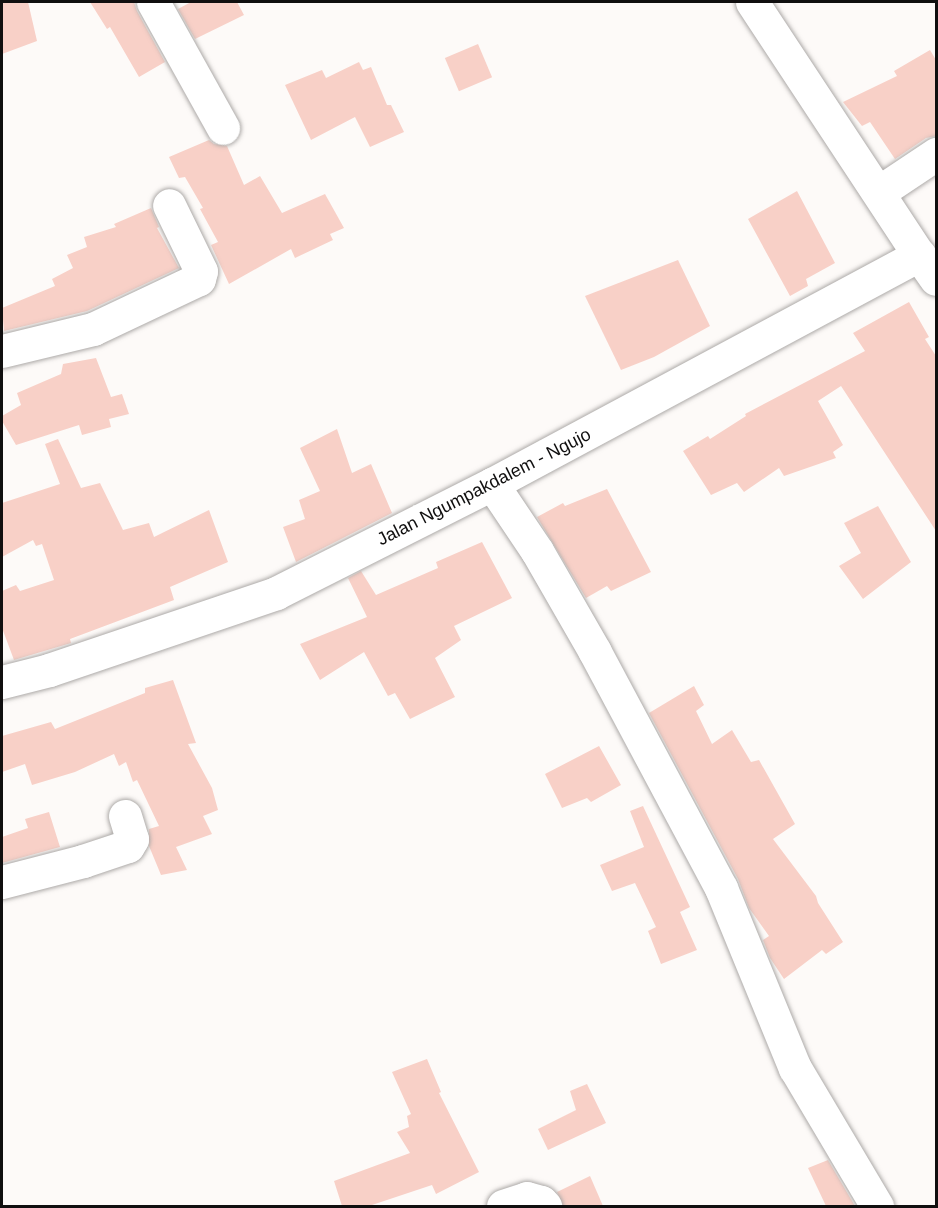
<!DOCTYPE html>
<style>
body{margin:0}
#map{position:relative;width:938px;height:1208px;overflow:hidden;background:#fdfaf8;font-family:Arial,sans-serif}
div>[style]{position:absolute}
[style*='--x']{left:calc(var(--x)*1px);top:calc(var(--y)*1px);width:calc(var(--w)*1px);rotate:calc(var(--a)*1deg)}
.building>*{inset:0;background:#f8d0c7;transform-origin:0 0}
.roads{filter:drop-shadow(0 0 2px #adaaa8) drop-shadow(0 0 2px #adaaa8)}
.minor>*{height:33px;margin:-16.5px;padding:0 16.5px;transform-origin:16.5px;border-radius:16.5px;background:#fff}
span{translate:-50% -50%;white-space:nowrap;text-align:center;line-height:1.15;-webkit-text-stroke:6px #fff;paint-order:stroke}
.street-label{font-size:18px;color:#100f0f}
.frame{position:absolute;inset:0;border:3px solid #100f0f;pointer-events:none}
</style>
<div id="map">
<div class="building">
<div style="clip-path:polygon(2px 2px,28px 2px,37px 41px,2px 54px)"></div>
<div style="clip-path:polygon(90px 2px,134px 2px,137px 11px,165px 62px,139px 77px,110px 27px,107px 29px)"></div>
<div style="clip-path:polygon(191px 2px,237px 2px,244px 15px,195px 39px,178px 9px)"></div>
<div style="left:478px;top:44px;width:36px;height:36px;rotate:67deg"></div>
<div style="clip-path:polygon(930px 50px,936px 60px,936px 136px,926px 138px,895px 159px,870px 122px,862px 126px,843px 102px,897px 76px,894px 71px)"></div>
<div style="clip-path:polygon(359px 62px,363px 70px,371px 67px,387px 105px,391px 105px,404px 132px,370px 147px,355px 117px,311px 140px,285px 85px,322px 70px,326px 78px)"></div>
<div style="clip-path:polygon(209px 140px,214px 144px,227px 146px,244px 185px,260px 176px,282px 213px,325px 194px,344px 228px,330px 234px,333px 240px,295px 258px,291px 249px,229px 284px,211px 245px,218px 242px,200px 209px,203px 208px,185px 177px,179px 178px,169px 157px)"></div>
<div style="clip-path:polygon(797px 191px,835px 263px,806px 279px,808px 286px,790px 296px,748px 219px)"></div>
<div style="clip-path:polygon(151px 208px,159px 227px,157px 228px,179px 268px,87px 311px,4px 331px,2px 308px,55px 286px,52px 279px,73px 268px,67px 255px,87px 247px,84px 237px,116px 227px,114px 224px)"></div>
<div style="clip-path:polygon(678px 260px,710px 326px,654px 357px,621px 370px,585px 296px)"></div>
<div style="clip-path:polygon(909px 302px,929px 337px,925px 339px,936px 356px,936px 531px,841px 386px,818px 401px,843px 445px,833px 452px,836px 458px,784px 476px,779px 468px,744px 492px,737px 483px,711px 495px,683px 451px,708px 436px,710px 439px,746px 416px,745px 414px,865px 351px,853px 333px)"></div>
<div style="clip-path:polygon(96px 358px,111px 397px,122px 394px,129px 414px,109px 419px,111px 427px,82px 435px,79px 425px,16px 445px,2px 421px,2px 416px,21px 405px,17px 393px,61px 374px,63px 364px)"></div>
<div style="clip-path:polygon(337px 429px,352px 473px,371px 464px,392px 513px,296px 562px,283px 527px,305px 519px,299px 500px,320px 491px,300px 448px)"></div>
<div style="clip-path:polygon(58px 439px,81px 488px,100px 483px,123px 530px,149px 523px,154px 537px,209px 510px,228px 562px,170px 587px,174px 600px,70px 639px,71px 643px,14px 660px,2px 628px,2px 591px,16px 585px,20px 591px,54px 580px,42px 544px,36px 546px,33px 540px,2px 557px,2px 503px,60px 484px,45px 444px)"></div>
<div style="clip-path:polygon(607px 489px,651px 572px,611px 591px,607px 586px,586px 598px,537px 517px,563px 503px,565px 506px)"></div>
<div style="clip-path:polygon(878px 506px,911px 562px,863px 599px,839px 566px,861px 553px,844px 523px)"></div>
<div style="clip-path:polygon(482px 542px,512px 598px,454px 626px,461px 640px,435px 658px,455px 697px,410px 719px,395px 693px,388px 696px,364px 652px,320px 680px,300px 644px,367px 617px,348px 578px,361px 571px,376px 595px,438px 568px,436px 562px)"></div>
<div style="clip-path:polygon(173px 680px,196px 743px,188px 744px,212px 788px,218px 810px,203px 816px,212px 834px,176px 847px,187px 870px,161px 875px,149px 846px,149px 829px,159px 826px,137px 780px,133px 782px,126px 762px,119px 766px,114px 754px,75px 772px,32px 785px,25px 764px,2px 772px,2px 736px,51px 722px,55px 729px,145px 693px,145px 688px)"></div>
<div style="clip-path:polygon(694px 686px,704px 705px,696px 711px,712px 744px,732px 730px,751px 762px,759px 760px,795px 824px,773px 839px,816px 896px,818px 903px,843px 942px,826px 954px,822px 950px,784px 979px,770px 958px,763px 940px,769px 936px,749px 908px,738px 879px,649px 713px)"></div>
<div style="clip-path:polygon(599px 746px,621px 785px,591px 802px,587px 798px,562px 808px,545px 774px)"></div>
<div style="clip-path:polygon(643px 806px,690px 907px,680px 912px,697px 950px,661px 964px,648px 931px,656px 927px,635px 883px,612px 891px,600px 865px,644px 847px,630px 811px)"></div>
<div style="clip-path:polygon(49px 812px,60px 847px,2px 863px,2px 837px,28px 828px,25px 819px)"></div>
<div style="clip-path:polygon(427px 1059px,441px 1092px,439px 1093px,479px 1172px,436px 1194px,432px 1185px,369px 1206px,342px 1206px,334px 1181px,410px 1153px,397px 1132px,409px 1127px,407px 1116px,411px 1114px,392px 1072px)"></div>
<div style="clip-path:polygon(587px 1084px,606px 1123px,548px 1150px,538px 1129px,576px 1110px,570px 1091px)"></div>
<div style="clip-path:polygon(828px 1160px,855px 1206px,826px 1206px,808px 1168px)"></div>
<div style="clip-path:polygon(590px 1176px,603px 1206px,563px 1206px,557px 1192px)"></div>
</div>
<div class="roads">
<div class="minor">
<div style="--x:153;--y:2;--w:144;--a:60.9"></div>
<div style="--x:752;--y:2;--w:303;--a:56.6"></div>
<div style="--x:879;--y:192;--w:69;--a:-33.7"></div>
<div style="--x:2;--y:351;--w:94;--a:-13.6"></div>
<div style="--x:93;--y:329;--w:117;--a:-25.3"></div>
<div style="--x:199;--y:279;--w:8;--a:-76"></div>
<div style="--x:201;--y:271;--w:73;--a:-115.9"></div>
<div style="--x:492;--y:484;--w:81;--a:56.1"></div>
<div style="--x:537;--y:551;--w:116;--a:60.1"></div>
<div style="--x:595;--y:652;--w:268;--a:61.9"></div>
<div style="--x:721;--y:888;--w:195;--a:67.7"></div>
<div style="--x:795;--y:1068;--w:161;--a:59.3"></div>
<div style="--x:2;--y:682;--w:49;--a:-14.3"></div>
<div style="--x:49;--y:670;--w:240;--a:-18.7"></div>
<div style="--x:276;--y:593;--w:242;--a:-26.8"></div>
<div style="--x:492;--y:484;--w:485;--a:-28.2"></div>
<div style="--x:919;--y:255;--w:29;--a:55"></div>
<div style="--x:2;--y:882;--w:84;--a:-14.5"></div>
<div style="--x:83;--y:861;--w:47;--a:-18.4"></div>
<div style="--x:128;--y:846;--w:8;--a:-60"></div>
<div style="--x:132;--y:839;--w:24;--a:-107"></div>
<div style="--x:503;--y:1206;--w:25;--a:-18"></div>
<div style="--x:527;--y:1198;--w:15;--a:16"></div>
<div style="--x:541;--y:1202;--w:6;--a:45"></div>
</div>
</div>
<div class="street-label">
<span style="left:484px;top:487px;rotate:-27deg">Jalan Ngumpakdalem - Ngujo</span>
</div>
<div class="frame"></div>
</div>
